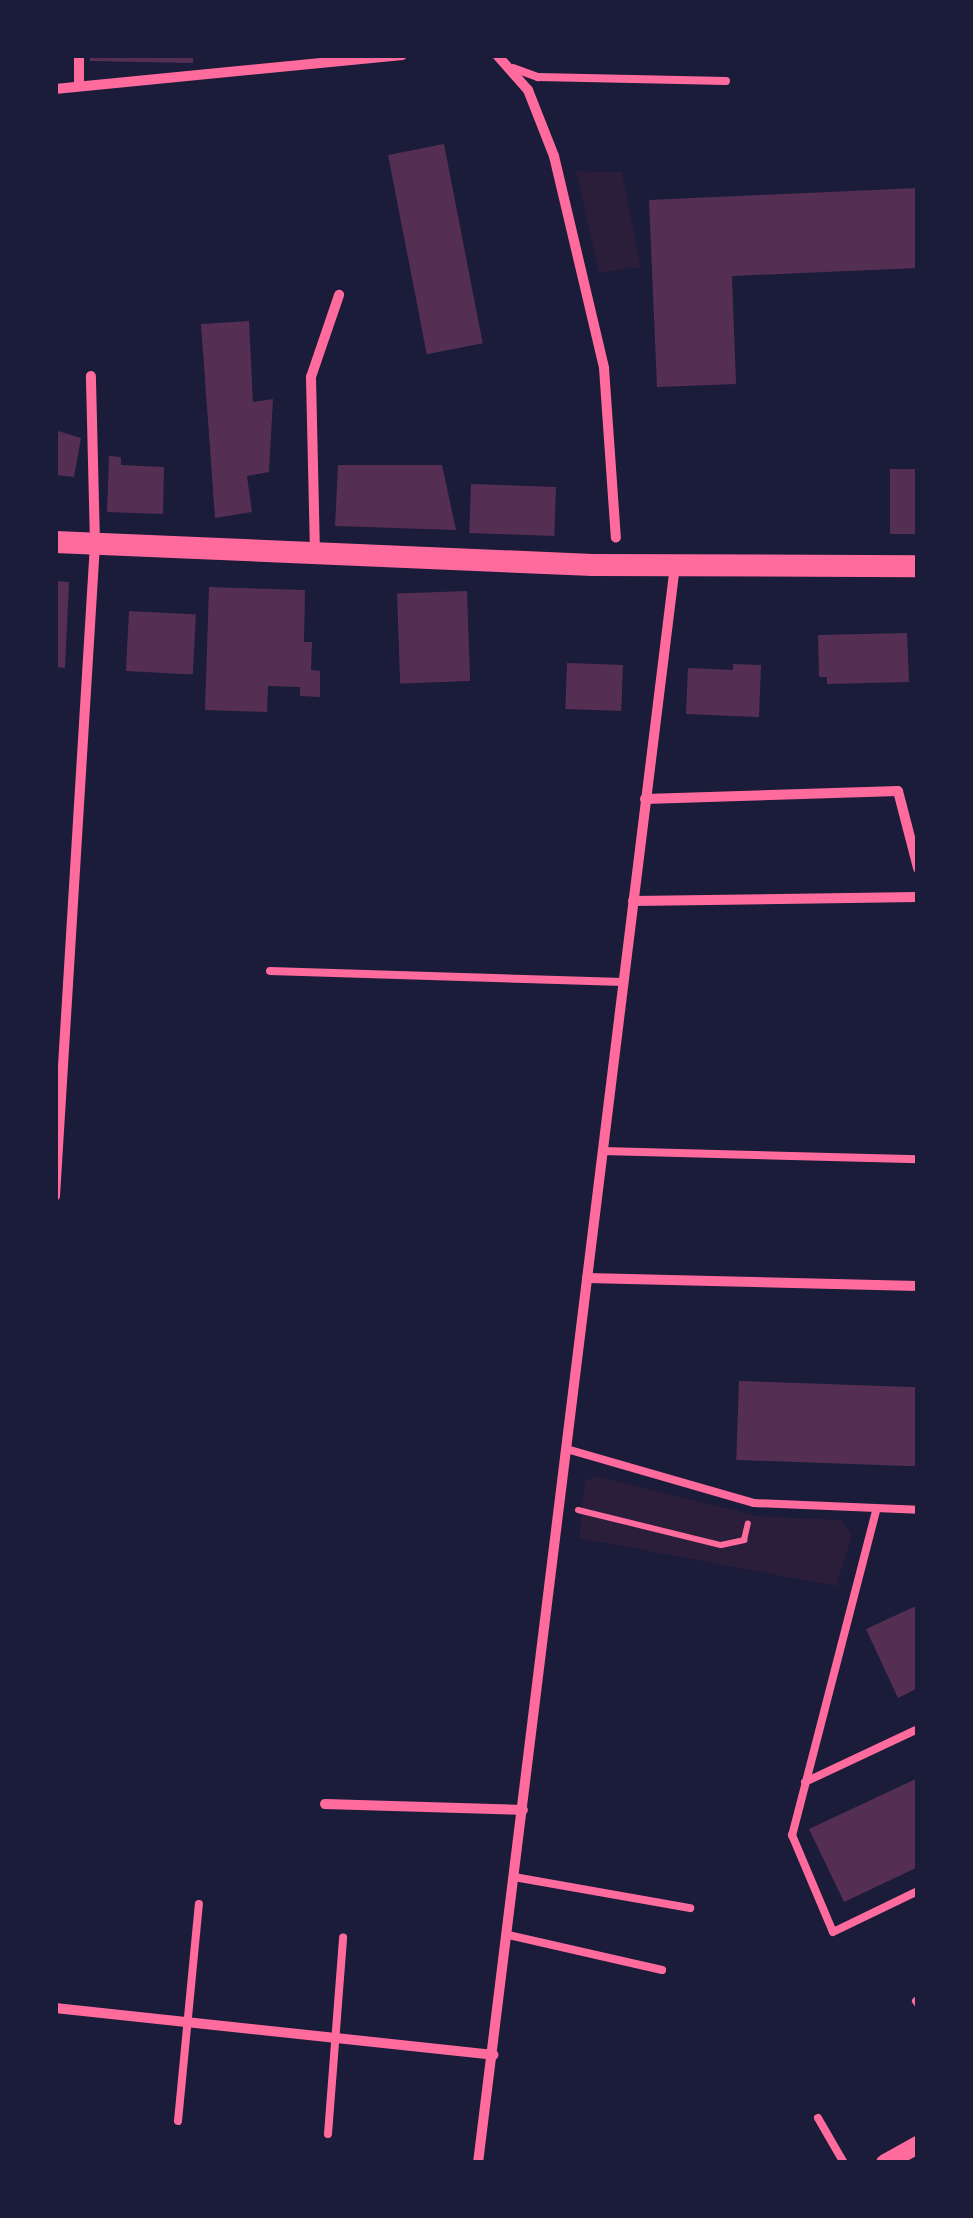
<!DOCTYPE html>
<style>
body{margin:0}
#map{position:relative;width:973px;height:2218px;overflow:hidden;background:#1b1b3a;font-family:Mulish,sans-serif}
div>[style]{position:absolute}
[style*='--x']{left:calc(var(--x)*1px);top:calc(var(--y)*1px);width:calc(var(--w)*1px);rotate:calc(var(--a)*1deg)}
.green>*{inset:0;background:#2a1e3b}
.building>*{inset:0;background:#542f53;transform-origin:0 0}
.path>*{height:6px;margin:-3px;padding:0 3px;transform-origin:3px;border-radius:3px;background:#ff6b9d}
.service>*{height:8px;margin:-4px;padding:0 4px;transform-origin:4px;border-radius:4px;background:#ff6b9d}
.minor>*{height:10px;margin:-5px;padding:0 5px;transform-origin:5px;border-radius:5px;background:#ff6b9d}
.tertiary>*{height:18px;margin:-9px;padding:0 9px;transform-origin:9px;border-radius:9px;background:#ff6b9d}
.primary>*{height:22px;margin:-11px;padding:0 11px;transform-origin:11px;border-radius:11px;background:#ff6b9d}
span{translate:-50% -50%;white-space:nowrap;text-align:center;line-height:1.15;-webkit-text-stroke:10px #1b1b3a;paint-order:stroke}
.frame{position:absolute;inset:0;border:58px solid #1b1b3a;pointer-events:none}
</style>
<div id="map">
<div class="green">
<div style="clip-path:polygon(576px 171px,622px 172px,641px 267px,599px 273px)"></div>
<div style="clip-path:polygon(596px 1476px,757px 1516px,842px 1520px,852px 1536px,836px 1586px,579px 1538px,585px 1481px)"></div>
</div>
<div class="building">
<div style="clip-path:polygon(90px 55px,193px 55px,193px 63px,90px 61px)"></div>
<div style="left:444px;top:144px;width:203px;height:57px;rotate:79deg"></div>
<div style="clip-path:polygon(918px 188px,918px 268px,732px 276px,736px 384px,657px 387px,649px 200px)"></div>
<div style="clip-path:polygon(249px 321px,253px 402px,273px 399px,269px 472px,247px 476px,252px 512px,215px 518px,201px 324px)"></div>
<div style="clip-path:polygon(55px 430px,81px 438px,74px 477px,55px 475px)"></div>
<div style="clip-path:polygon(109px 456px,121px 457px,121px 465px,164px 467px,163px 514px,107px 512px)"></div>
<div style="clip-path:polygon(338px 465px,442px 465px,456px 530px,335px 526px)"></div>
<div style="left:890px;top:469px;width:28px;height:65px"></div>
<div style="left:471px;top:484px;width:85px;height:49px;rotate:2deg"></div>
<div style="clip-path:polygon(55px 581px,69px 582px,65px 668px,55px 667px)"></div>
<div style="clip-path:polygon(209px 587px,305px 590px,304px 642px,312px 642px,311px 670px,320px 671px,320px 697px,300px 696px,300px 687px,268px 686px,267px 712px,205px 710px)"></div>
<div style="left:467px;top:591px;width:90px;height:70px;rotate:88deg"></div>
<div style="left:129px;top:611px;width:67px;height:60px;rotate:3deg"></div>
<div style="clip-path:polygon(907px 633px,909px 682px,827px 684px,827px 677px,819px 677px,818px 635px)"></div>
<div style="left:567px;top:663px;width:56px;height:46px;rotate:2deg"></div>
<div style="clip-path:polygon(733px 664px,761px 665px,759px 717px,686px 714px,688px 668px,733px 670px)"></div>
<div style="left:739px;top:1381px;width:179px;height:79px;rotate:2deg"></div>
<div style="clip-path:polygon(918px 1605px,918px 1688px,898px 1698px,866px 1629px)"></div>
<div style="clip-path:polygon(918px 1778px,918px 1867px,844px 1902px,809px 1829px)"></div>
</div>
<div class="path">
<div style="--x:578;--y:1510;--w:147;--a:13.8"></div>
<div style="--x:721;--y:1545;--w:24;--a:-12"></div>
<div style="--x:744;--y:1540;--w:17;--a:-77"></div>
</div>
<div class="service">
<div style="--x:513;--y:68;--w:27;--a:20"></div>
<div style="--x:538;--y:77;--w:188;--a:1.2"></div>
<div style="--x:270;--y:971;--w:353;--a:1.8"></div>
<div style="--x:603;--y:1151;--w:315;--a:1.5"></div>
<div style="--x:570;--y:1450;--w:191;--a:16.1"></div>
<div style="--x:754;--y:1503;--w:164;--a:2.4"></div>
<div style="--x:876;--y:1511;--w:335;--a:104.5"></div>
<div style="--x:792;--y:1835;--w:105;--a:67.1"></div>
<div style="--x:833;--y:1932;--w:94;--a:-25.8"></div>
<div style="--x:805;--y:1782;--w:125;--a:-25.1"></div>
<div style="--x:514;--y:1877;--w:179;--a:10"></div>
<div style="--x:508;--y:1935;--w:158;--a:12.8"></div>
<div style="--x:916;--y:2001;--w:4;--a:56"></div>
<div style="--x:818;--y:2118;--w:52;--a:60"></div>
<div style="--x:178;--y:2121;--w:218;--a:-84.5"></div>
<div style="--x:328;--y:2134;--w:197;--a:-85.6"></div>
</div>
<div class="minor">
<div style="--x:79;--y:55;--w:31;--a:90"></div>
<div style="--x:497;--y:55;--w:47;--a:48.5"></div>
<div style="--x:528;--y:90;--w:71;--a:68.5"></div>
<div style="--x:554;--y:156;--w:218;--a:76.7"></div>
<div style="--x:604;--y:368;--w:170;--a:86"></div>
<div style="--x:55;--y:89;--w:349;--a:-5.6"></div>
<div style="--x:315;--y:554;--w:177;--a:-91.3"></div>
<div style="--x:311;--y:377;--w:87;--a:-71.1"></div>
<div style="--x:645;--y:799;--w:253;--a:-1.8"></div>
<div style="--x:898;--y:791;--w:80;--a:75.4"></div>
<div style="--x:633;--y:901;--w:285;--a:-0.8"></div>
<div style="--x:55;--y:1196;--w:653;--a:-86.49"></div>
<div style="--x:95;--y:544;--w:168;--a:-91.4"></div>
<div style="--x:587;--y:1278;--w:331;--a:1.4"></div>
<div style="--x:325;--y:1804;--w:198;--a:1.7"></div>
<div style="--x:55;--y:2008;--w:441;--a:6.1"></div>
<div style="--x:478;--y:2163;--w:1609;--a:-82.97"></div>
</div>
<div class="tertiary">
<div style="--x:885;--y:2163;--w:38;--a:-29"></div>
</div>
<div class="primary">
<div style="--x:55;--y:542;--w:538;--a:2.45"></div>
<div style="--x:593;--y:565;--w:325;--a:0.2"></div>
</div>
<div class="frame"></div>
</div>
